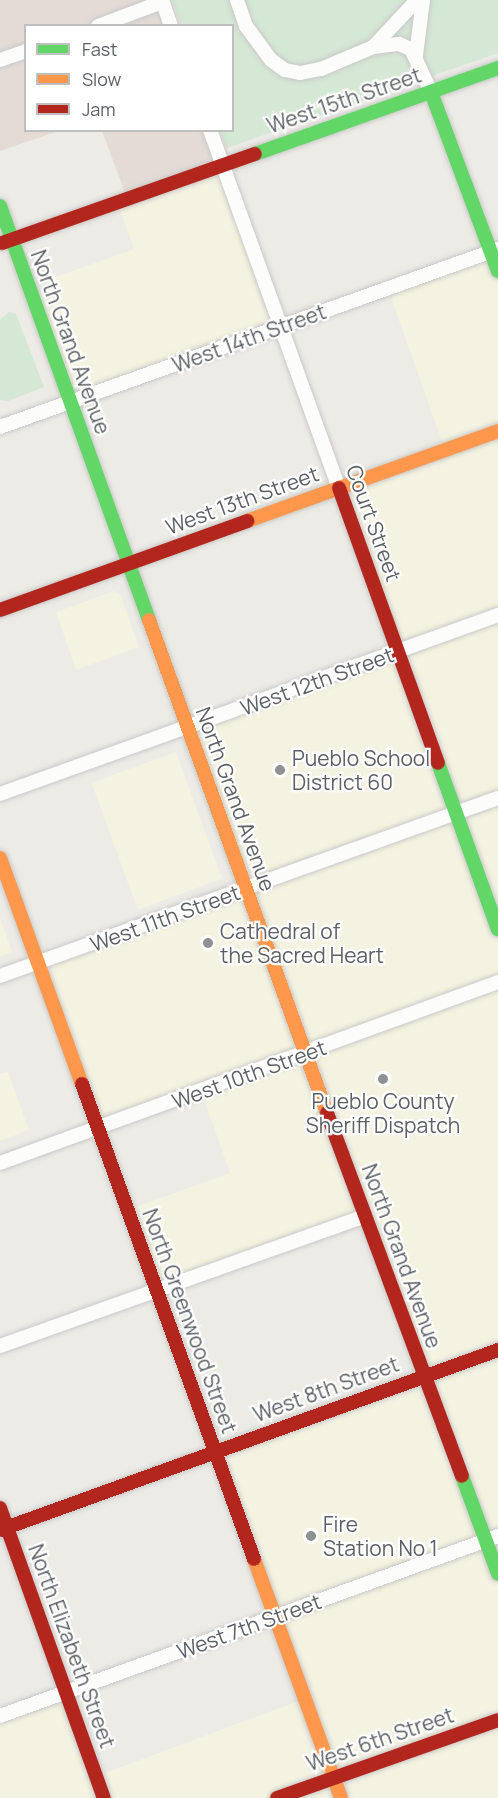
<!DOCTYPE html>
<style>
body{margin:0}
#map{position:relative;width:498px;height:1798px;overflow:hidden;background:#ecebe6;font-family:Manrope,sans-serif}
div>[style]{position:absolute}
[style*='--x']{left:calc(var(--x)*1px);top:calc(var(--y)*1px);width:calc(var(--w)*1px);rotate:calc(var(--a)*1deg)}
.commercial>*{inset:0;background:#f4f2e0;transform-origin:0 0}
.medical>*{inset:0;background:#e4dbd6}
.green>*{inset:0;background:#d5e7d5}
.roads{filter:drop-shadow(0 0 2px #c9c9c8) drop-shadow(0 0 2px #c9c9c8)}
.street>*{height:14px;margin:-7px;padding:0 7px;transform-origin:7px;border-radius:7px;background:#fcfcfb}
.fast>*{height:14px;margin:-7px;padding:0 7px;transform-origin:7px;border-radius:7px;background:#63d668}
.slow>*{height:14px;margin:-7px;padding:0 7px;transform-origin:7px;border-radius:7px;background:#ff974d}
.jam>*{height:14px;margin:-7px;padding:0 7px;transform-origin:7px;border-radius:7px;background:#b3261e}
.dots>*{width:16px;height:16px;translate:-50% -50%;box-sizing:border-box;border:3px solid #fff;border-radius:50%}
span{translate:-50% -50%;white-space:nowrap;text-align:center;line-height:1.15;-webkit-text-stroke:4.5px #fff;paint-order:stroke}
.street-label{font-size:21px;color:#5c5f64}
.poi-label{font-size:21px;color:#5c5f64}
.left{translate:0 -50%;text-align:left}
.legend{position:absolute;left:24px;top:24px;width:210px;height:108px;box-sizing:border-box;background:#fff;border:2px solid #bebfc1;margin:0;padding:8px 10px;list-style:none;font-size:18px;color:#5c5f64}
.legend li{display:flex;align-items:center;gap:12px;height:30px}
.legend b{width:30px;border:2px solid #bebfc1}
</style>
<div id="map">
<div class="commercial">
<div style="clip-path:polygon(222px 164px,281px 327px,70px 402px,32px 295px,50px 288px,47px 280px,134px 249px,117px 202px)"></div>
<div style="clip-path:polygon(498px 249px,498px 1798px,0 1798px,0 1716px,66px 1692px,97px 1776px,304px 1699px,215px 1452px,423px 1376px,365px 1216px,156px 1291px,127px 1210px,230px 1173px,201px 1091px,97px 1127px,38px 964px,245px 889px,189px 727px,397px 652px,339px 488px,445px 450px,388px 289px)"></div>
<div style="clip-path:polygon(114px 591px,120px 594px,139px 647px,76px 670px,56px 612px)"></div>
<div style="left:176px;top:752px;width:135px;height:90px;rotate:70deg"></div>
<div style="clip-path:polygon(0 918px,12px 952px,0 957px)"></div>
<div style="clip-path:polygon(8px 1072px,29px 1130px,0 1141px,0 1074px)"></div>
</div>
<div class="medical">
<div style="clip-path:polygon(0 0,162px 0,171px 25px,26px 26px,26px 130px,59px 131px,0 151px)"></div>
<div style="clip-path:polygon(102px 131px,210px 131px,222px 164px,127px 198px)"></div>
</div>
<div class="green">
<div style="clip-path:polygon(172px 0,498px 0,498px 53px,227px 148px,220px 131px,232px 130px,232px 26px,181px 25px)"></div>
<div style="clip-path:polygon(9px 312px,16px 314px,44px 387px,8px 401px,0 400px,0 320px)"></div>
</div>
<div class="roads">
<div class="street">
<div style="--x:162;--y:0;--w:28;--a:71"></div>
<div style="--x:237;--y:0;--w:28;--a:71"></div>
<div style="--x:246;--y:26;--w:42;--a:53.7"></div>
<div style="--x:271;--y:60;--w:17;--a:36"></div>
<div style="--x:285;--y:70;--w:15;--a:11"></div>
<div style="--x:300;--y:73;--w:21;--a:-11"></div>
<div style="--x:321;--y:69;--w:56;--a:-22.9"></div>
<div style="--x:373;--y:47;--w:64;--a:-46.9"></div>
<div style="--x:98;--y:26;--w:68;--a:-20.6"></div>
<div style="--x:373;--y:47;--w:26;--a:-7"></div>
<div style="--x:399;--y:44;--w:13;--a:23"></div>
<div style="--x:411;--y:49;--w:47;--a:65.1"></div>
<div style="--x:416;--y:55;--w:55;--a:-82.7"></div>
<div style="--x:0;--y:60;--w:28;--a:-19"></div>
<div style="--x:210;--y:130;--w:381;--a:70.2"></div>
<div style="--x:0;--y:427;--w:529;--a:-19.67"></div>
<div style="--x:0;--y:794;--w:529;--a:-19.77"></div>
<div style="--x:0;--y:976;--w:529;--a:-19.67"></div>
<div style="--x:0;--y:1163;--w:530;--a:-19.97"></div>
<div style="--x:0;--y:1346;--w:387;--a:-19.6"></div>
<div style="--x:0;--y:1716;--w:530;--a:-19.87"></div>
</div>
<div class="fast">
<div style="--x:431;--y:92;--w:191;--a:69.5"></div>
<div style="--x:255;--y:154;--w:258;--a:-19.5"></div>
<div style="--x:0;--y:206;--w:440;--a:70.2"></div>
<div style="--x:438;--y:763;--w:177;--a:70.2"></div>
<div style="--x:462;--y:1476;--w:104;--a:69.8"></div>
</div>
<div class="slow">
<div style="--x:247;--y:521;--w:267;--a:-19.7"></div>
<div style="--x:149;--y:620;--w:524;--a:70.15"></div>
<div style="--x:0;--y:858;--w:240;--a:70.1"></div>
<div style="--x:254;--y:1559;--w:254;--a:70"></div>
</div>
<div class="jam">
<div style="--x:2;--y:243;--w:268;--a:-19.4"></div>
<div style="--x:339;--y:488;--w:292;--a:70.2"></div>
<div style="--x:0;--y:610;--w:263;--a:-19.8"></div>
<div style="--x:82;--y:1084;--w:505;--a:70.09"></div>
<div style="--x:327;--y:1113;--w:387;--a:69.6"></div>
<div style="--x:0;--y:1508;--w:308;--a:70.3"></div>
<div style="--x:0;--y:1530;--w:530;--a:-19.87"></div>
<div style="--x:277;--y:1798;--w:234;--a:-19.4"></div>
</div>
</div>
<div class="dots">
<div style="left:280px;top:770px;background:#8e9092"></div>
<div style="left:208px;top:943px;background:#8e9092"></div>
<div style="left:383px;top:1079px;background:#8e9092"></div>
<div style="left:311px;top:1536px;background:#8e9092"></div>
</div>
<div class="street-label">
<span style="left:344px;top:100px;rotate:-19deg">West 15th Street</span>
<span style="left:249px;top:338px;rotate:-20deg">West 14th Street</span>
<span style="left:71px;top:342px;rotate:70deg">North Grand Avenue</span>
<span style="left:242px;top:500px;rotate:-20deg">West 13th Street</span>
<span style="left:374px;top:523px;rotate:70deg">Court Street</span>
<span style="left:317px;top:681px;rotate:-20deg">West 12th Street</span>
<span style="left:236px;top:799px;rotate:70deg">North Grand Avenue</span>
<span style="left:165px;top:918px;rotate:-20deg">West 11th Street</span>
<span style="left:249px;top:1074px;rotate:-20deg">West 10th Street</span>
<span style="left:402px;top:1256px;rotate:70deg">North Grand Avenue</span>
<span style="left:190px;top:1321px;rotate:70deg">North Greenwood Street</span>
<span style="left:326px;top:1389px;rotate:-20deg">West 8th Street</span>
<span style="left:249px;top:1626px;rotate:-20deg">West 7th Street</span>
<span style="left:72px;top:1646px;rotate:70deg">North Elizabeth Street</span>
<span style="left:380px;top:1739px;rotate:-19deg">West 6th Street</span>
</div>
<div class="poi-label">
<span class="left" style="left:292px;top:770px">Pueblo School<br>District 60</span>
<span class="left" style="left:220px;top:943px">Cathedral of<br>the Sacred Heart</span>
<span style="left:383px;top:1113px">Pueblo County<br>Sheriff Dispatch</span>
<span class="left" style="left:323px;top:1536px">Fire<br>Station No 1</span>
</div>
<ul class="legend">
<li><b style="height:8px;background:#63d668"></b>Fast</li>
<li><b style="height:8px;background:#ff974d"></b>Slow</li>
<li><b style="height:8px;background:#b3261e"></b>Jam</li>
</ul>
</div>
